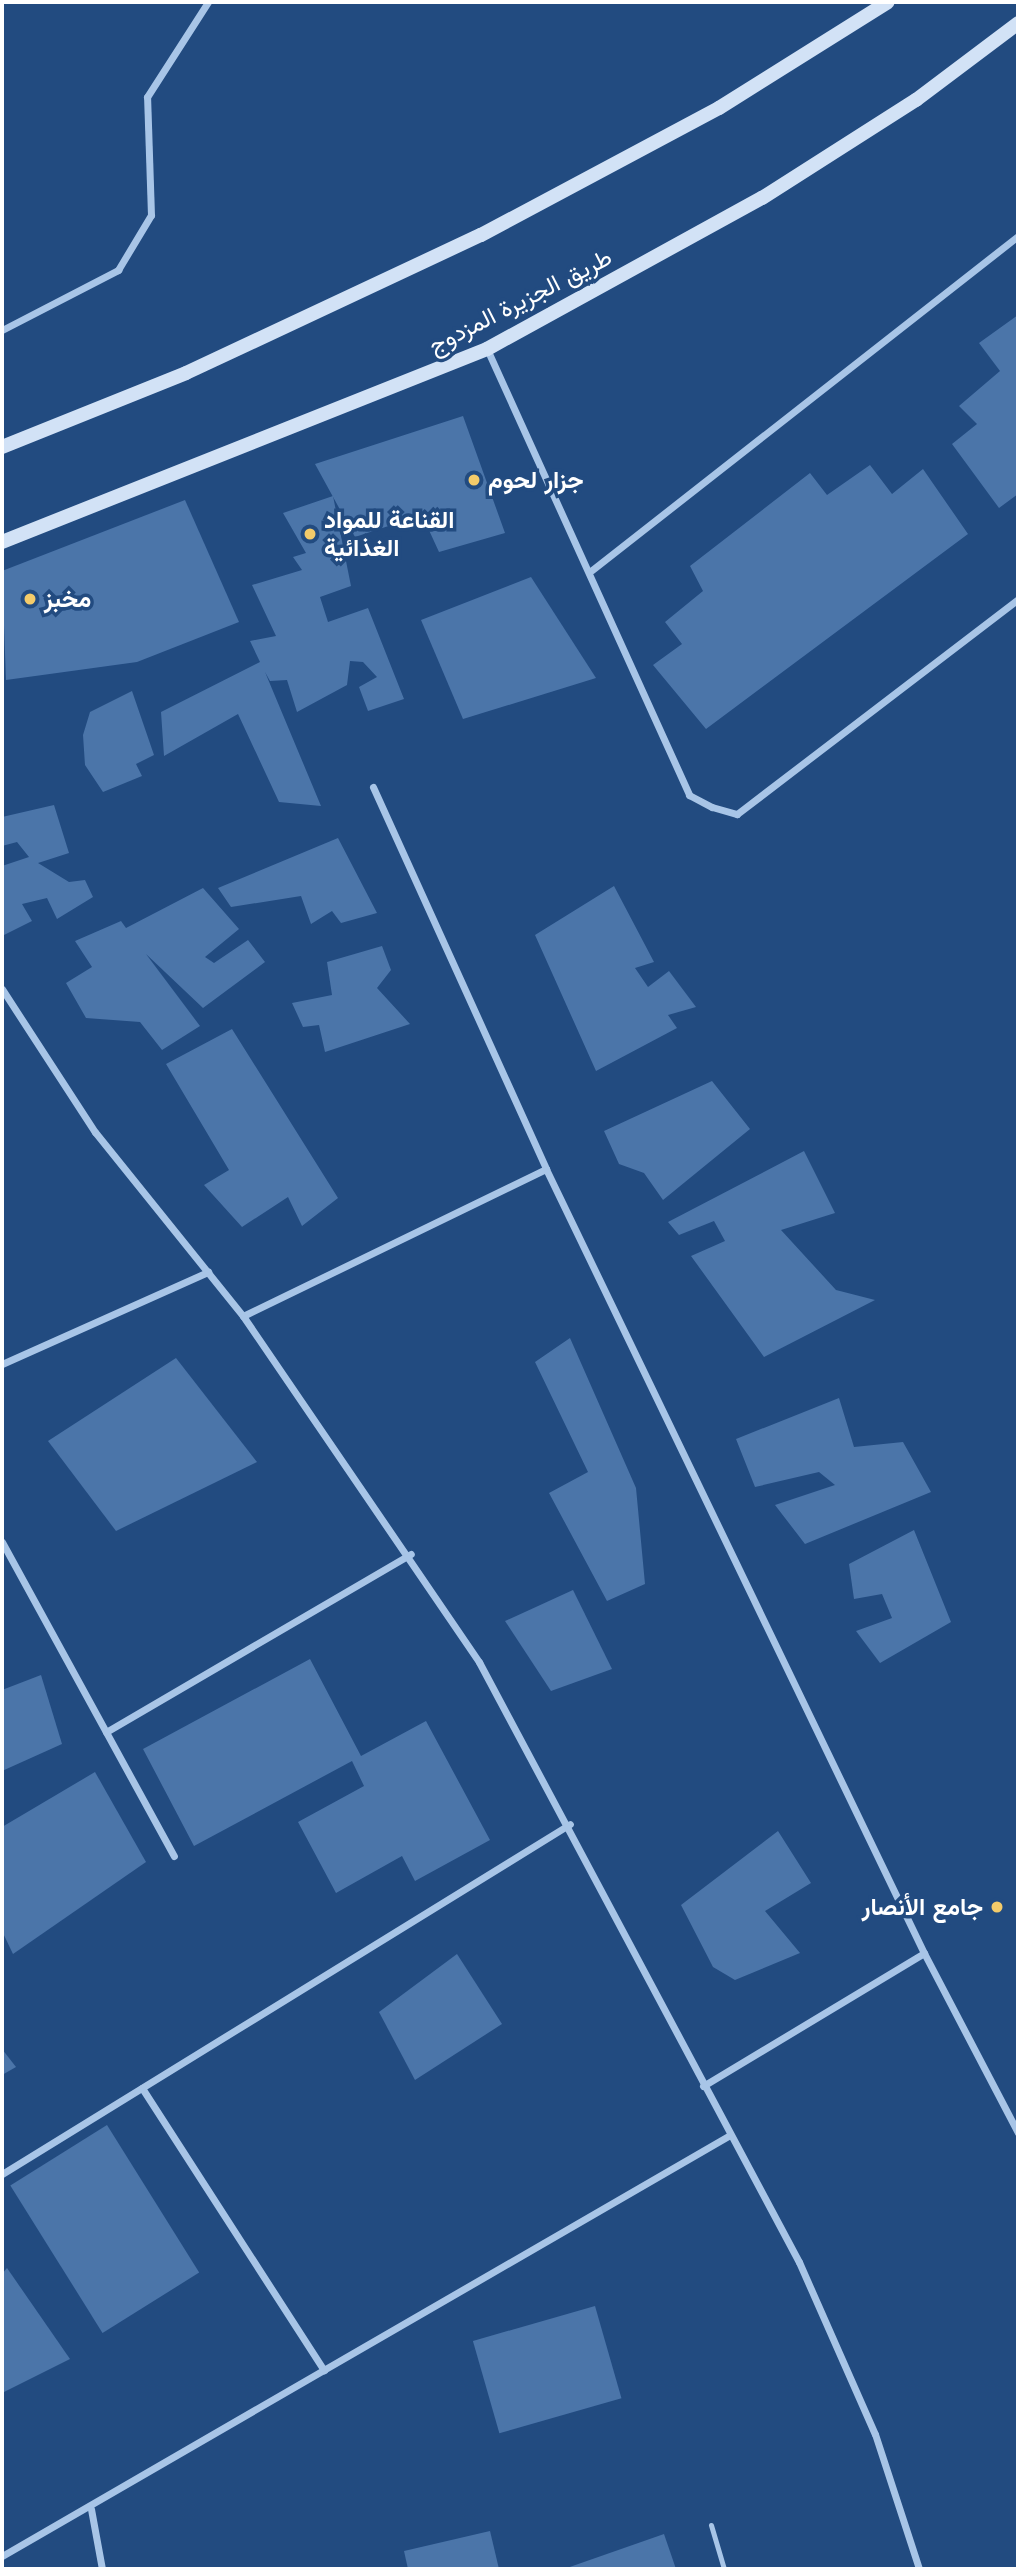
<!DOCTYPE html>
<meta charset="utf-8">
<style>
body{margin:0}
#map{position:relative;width:1020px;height:2571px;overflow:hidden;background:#224b80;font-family:Jost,Vazirmatn,sans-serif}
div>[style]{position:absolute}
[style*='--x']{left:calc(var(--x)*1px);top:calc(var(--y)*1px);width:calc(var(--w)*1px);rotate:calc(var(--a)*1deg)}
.building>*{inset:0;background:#4b75a9;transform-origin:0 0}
.lane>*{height:5px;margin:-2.5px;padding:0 2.5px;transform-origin:2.5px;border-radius:2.5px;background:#a8c5e7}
.street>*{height:7px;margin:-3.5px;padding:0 3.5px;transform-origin:3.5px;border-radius:3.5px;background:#a8c5e7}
.secondary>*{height:14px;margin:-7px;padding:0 7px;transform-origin:7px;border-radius:7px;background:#d2e2f6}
.dots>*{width:19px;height:19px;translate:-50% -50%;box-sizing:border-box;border:4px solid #224b80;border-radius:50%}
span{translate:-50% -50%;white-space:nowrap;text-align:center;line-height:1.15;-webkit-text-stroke:7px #224b80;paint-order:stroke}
.street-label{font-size:24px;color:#fff}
.poi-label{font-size:24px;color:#fff;font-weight:700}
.left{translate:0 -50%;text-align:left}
.right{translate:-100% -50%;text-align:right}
.frame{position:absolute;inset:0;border:4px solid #fff;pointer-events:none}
</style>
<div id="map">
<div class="building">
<div style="clip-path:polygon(1018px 315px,1018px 494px,999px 508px,952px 444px,977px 424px,959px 406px,1000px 371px,979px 343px)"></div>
<div style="clip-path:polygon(463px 416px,505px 533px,439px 552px,422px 515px,355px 537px,315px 464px)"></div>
<div style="clip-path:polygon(870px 465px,892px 494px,923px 469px,968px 534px,706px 729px,653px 665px,682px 644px,665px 622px,703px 591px,690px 566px,810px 473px,827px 495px)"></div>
<div style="clip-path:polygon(333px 496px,351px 586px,320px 597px,328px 622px,368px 608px,404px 699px,368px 711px,359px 687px,377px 677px,363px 662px,350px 661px,347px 685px,297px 712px,287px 680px,270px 681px,265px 672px,321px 806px,279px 802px,238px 714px,164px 756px,161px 712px,260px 662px,250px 641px,276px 636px,252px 585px,302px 570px,293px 557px,306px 553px,283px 513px)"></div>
<div style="clip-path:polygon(185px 500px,239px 622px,137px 662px,6px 680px,2px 571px)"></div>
<div style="clip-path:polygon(531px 577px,596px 678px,463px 719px,421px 620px)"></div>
<div style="clip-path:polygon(132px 691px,154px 755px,136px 764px,142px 776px,103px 792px,85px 765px,83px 735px,90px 712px)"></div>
<div style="clip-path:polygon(54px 805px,69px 853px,38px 863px,69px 882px,85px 880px,93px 897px,57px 919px,47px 898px,22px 904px,32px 921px,2px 936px,2px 866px,29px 857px,17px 842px,2px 846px,2px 817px)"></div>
<div style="clip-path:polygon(338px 838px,377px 913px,341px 923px,332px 911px,311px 924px,301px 896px,231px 907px,218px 888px)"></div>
<div style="clip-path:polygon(614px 886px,654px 962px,635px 968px,648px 987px,669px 971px,696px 1007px,668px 1015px,677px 1028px,596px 1071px,535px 935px)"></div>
<div style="clip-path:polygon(203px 888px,239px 929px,205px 957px,214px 963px,248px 940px,265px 962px,203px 1008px,146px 954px,200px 1026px,162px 1050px,140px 1022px,86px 1018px,66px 983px,92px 967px,75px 941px,121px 921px,126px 928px)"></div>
<div style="clip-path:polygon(382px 946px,391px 970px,377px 988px,410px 1024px,325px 1052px,319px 1025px,303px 1027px,292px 1003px,332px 995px,327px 962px)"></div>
<div style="clip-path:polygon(232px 1029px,338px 1198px,302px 1226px,288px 1197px,242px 1227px,204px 1185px,229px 1170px,166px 1064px)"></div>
<div style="clip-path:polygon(712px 1081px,750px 1129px,663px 1200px,644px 1173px,619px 1164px,604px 1131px)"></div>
<div style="clip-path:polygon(804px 1151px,835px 1213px,781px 1230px,836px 1290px,875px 1300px,764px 1357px,691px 1256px,725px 1241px,714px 1221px,679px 1235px,668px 1222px)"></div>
<div style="clip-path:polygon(570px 1338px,636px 1488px,645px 1584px,607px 1601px,549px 1493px,588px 1472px,535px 1362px)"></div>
<div style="clip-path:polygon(176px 1358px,257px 1462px,116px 1531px,48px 1441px)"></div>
<div style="clip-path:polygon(839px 1398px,854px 1447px,903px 1442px,931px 1492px,805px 1544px,775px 1505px,835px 1485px,819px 1472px,755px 1487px,736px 1439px)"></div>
<div style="clip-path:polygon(914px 1530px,951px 1622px,880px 1663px,856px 1631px,892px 1618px,882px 1594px,854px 1599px,849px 1564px)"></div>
<div style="clip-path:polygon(573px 1590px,612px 1669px,551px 1691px,505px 1621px)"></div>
<div style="clip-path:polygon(310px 1659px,361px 1756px,426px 1721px,490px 1840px,415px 1881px,402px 1856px,336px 1893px,298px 1822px,364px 1786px,352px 1761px,194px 1846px,143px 1749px)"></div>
<div style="clip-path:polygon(41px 1675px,62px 1744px,2px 1771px,2px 1690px)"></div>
<div style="clip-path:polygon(95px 1772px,146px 1862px,13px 1954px,2px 1931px,2px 1827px)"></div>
<div style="clip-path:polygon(778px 1831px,811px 1883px,765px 1911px,800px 1953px,735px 1980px,713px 1967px,681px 1905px)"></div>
<div style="clip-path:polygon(457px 1954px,502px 2024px,415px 2080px,379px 2012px)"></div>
<div style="clip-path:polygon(2px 2049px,16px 2067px,2px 2075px)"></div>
<div style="left:107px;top:2125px;width:174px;height:114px;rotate:58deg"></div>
<div style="clip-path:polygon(7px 2268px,70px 2359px,2px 2393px,2px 2274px)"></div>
<div style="left:595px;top:2306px;width:96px;height:127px;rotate:74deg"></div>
<div style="clip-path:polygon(490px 2531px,499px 2569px,408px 2569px,404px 2551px)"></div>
<div style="clip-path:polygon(664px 2534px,676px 2569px,564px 2569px)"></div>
</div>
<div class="lane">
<div style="--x:711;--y:2525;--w:46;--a:73.5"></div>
</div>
<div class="street">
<div style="--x:2;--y:330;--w:131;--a:-27.3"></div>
<div style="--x:118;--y:270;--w:64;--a:-59"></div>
<div style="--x:151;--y:215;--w:118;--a:-91.9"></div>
<div style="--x:147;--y:97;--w:113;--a:-57.3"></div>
<div style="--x:487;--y:349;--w:490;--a:65.6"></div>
<div style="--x:689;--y:795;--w:26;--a:28"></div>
<div style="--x:712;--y:807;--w:26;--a:16"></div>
<div style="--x:737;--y:814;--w:354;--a:-37.4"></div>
<div style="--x:592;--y:570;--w:541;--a:-38.1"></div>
<div style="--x:373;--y:787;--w:419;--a:65.6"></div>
<div style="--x:546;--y:1169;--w:870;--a:64.26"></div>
<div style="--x:924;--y:1953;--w:203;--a:62.4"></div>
<div style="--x:2;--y:989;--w:171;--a:57"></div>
<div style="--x:95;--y:1132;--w:236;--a:51.2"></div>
<div style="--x:243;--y:1316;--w:419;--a:55.7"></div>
<div style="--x:479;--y:1662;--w:680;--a:61.93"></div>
<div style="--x:799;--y:2262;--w:188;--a:66.2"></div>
<div style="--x:875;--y:2434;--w:142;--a:71.9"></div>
<div style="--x:243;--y:1316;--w:337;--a:-25.9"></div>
<div style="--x:2;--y:1364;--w:226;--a:-24.1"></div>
<div style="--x:2;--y:1542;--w:358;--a:61.3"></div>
<div style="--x:106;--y:1732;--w:353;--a:-30.3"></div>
<div style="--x:703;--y:2086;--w:258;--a:-31"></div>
<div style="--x:142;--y:2088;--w:336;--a:57.2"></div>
<div style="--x:2;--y:2174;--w:667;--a:-31.64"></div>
<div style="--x:91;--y:2509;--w:61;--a:79.6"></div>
<div style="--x:2;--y:2556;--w:841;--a:-30.04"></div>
</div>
<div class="secondary">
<div style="--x:2;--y:447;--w:198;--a:-21.9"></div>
<div style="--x:186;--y:373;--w:326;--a:-25.1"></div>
<div style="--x:481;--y:235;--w:270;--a:-28.1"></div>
<div style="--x:719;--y:108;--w:199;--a:-32.1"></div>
<div style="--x:2;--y:542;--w:522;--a:-21.7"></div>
<div style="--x:487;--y:349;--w:314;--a:-28.8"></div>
<div style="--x:762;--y:198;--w:183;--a:-32.5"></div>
<div style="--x:916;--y:100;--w:128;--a:-37"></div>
</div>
<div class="dots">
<div style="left:474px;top:480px;background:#f3cb6a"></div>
<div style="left:310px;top:534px;background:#f3cb6a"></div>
<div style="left:30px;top:599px;background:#f3cb6a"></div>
<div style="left:997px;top:1907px;background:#f3cb6a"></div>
</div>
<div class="street-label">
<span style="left:520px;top:301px;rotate:-27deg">طريق الجزيرة المزدوج</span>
</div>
<div class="poi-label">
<span class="left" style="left:488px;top:480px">جزار لحوم</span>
<span class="left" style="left:324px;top:534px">القناعة للمواد<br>الغذائية</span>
<span class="left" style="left:44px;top:599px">مخبز</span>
<span class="right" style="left:983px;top:1907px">جامع الأنصار</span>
</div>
<div class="frame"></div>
</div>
